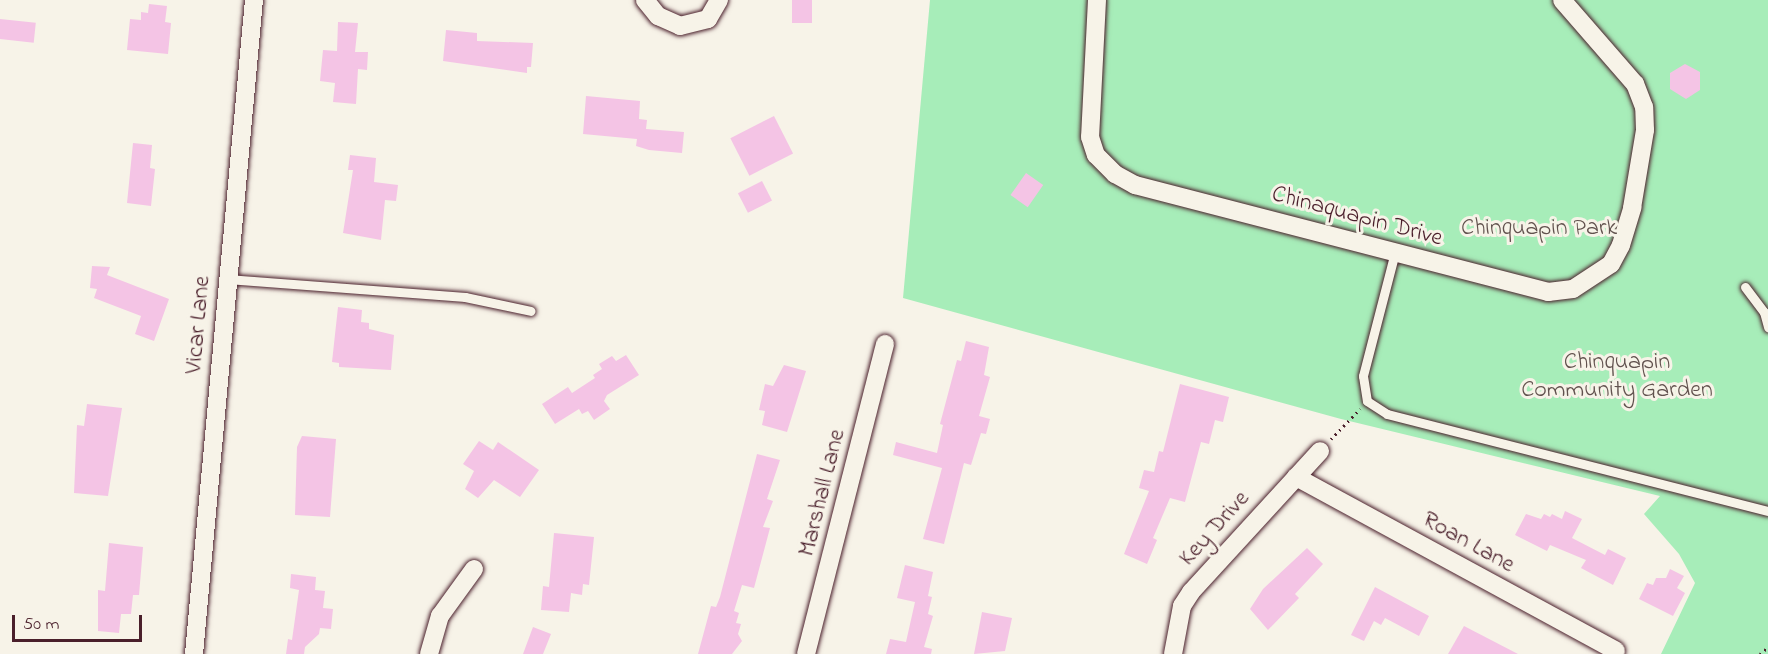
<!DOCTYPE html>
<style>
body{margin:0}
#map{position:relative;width:1768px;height:654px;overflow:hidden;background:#f7f3e8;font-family:"Indie Flower",sans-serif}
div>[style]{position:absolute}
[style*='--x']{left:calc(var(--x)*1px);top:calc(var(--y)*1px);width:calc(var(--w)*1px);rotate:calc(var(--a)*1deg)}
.green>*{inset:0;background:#a7edb9}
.building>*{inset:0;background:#f4c4e5;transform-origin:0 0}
.path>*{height:3px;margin-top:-1.5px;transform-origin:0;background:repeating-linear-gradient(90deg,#4a1f2b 0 1.5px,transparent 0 6px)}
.roads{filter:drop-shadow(0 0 2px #4a1f2b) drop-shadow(0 0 2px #4a1f2b)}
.service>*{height:9px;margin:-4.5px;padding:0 4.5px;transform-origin:4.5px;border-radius:4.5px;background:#f7f3e8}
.minor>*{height:18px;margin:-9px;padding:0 9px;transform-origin:9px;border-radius:9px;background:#f7f3e8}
span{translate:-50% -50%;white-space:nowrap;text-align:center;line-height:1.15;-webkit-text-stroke:6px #f7f3e8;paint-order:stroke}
.street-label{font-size:24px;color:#4a1f2b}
.park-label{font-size:24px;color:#61524e}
.scale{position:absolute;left:12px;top:615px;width:130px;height:27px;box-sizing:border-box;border:3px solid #4a1f2b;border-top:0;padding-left:8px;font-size:18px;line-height:21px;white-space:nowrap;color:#4a1f2b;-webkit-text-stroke:4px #f7f3e8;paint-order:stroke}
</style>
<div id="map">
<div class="green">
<div style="clip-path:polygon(930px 0,1768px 0,1768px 654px,1661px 654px,1695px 583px,1679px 554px,1644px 514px,1660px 496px,1341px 419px,903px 298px)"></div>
</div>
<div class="building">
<div style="left:792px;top:0;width:20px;height:23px"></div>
<div style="clip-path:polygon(149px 4px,167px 6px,165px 22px,171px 23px,168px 54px,127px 50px,130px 19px,141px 20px,141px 12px,148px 13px)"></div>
<div style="left:0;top:19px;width:36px;height:20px;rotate:6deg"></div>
<div style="clip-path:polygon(338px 22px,358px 23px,355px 52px,368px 52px,367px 70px,358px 69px,356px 104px,333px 102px,335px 83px,320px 81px,323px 50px,337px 51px)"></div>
<div style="clip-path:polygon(446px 30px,477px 33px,477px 41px,533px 43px,531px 67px,527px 67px,527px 73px,443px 61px)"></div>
<div style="clip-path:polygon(1685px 64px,1700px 72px,1700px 90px,1686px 99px,1670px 89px,1670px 73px)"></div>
<div style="clip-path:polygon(586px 96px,640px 101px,639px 119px,647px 120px,646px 129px,684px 132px,682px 153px,649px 150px,636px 146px,637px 139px,583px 134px)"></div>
<div style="left:774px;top:116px;width:42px;height:49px;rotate:63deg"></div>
<div style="clip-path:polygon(133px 143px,152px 145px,150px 168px,155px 169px,151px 206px,127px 203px)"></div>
<div style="clip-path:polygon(350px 155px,376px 158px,374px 182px,398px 185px,396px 201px,385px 200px,381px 240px,343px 233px,353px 170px,348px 170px)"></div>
<div style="left:1026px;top:173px;width:21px;height:27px;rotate:35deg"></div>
<div style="left:762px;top:181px;width:22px;height:27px;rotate:63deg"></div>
<div style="clip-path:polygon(92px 266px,110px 267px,107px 275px,169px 299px,154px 341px,135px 334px,141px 316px,94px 298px,97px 289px,90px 288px)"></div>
<div style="clip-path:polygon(338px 307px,362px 310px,361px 322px,369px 323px,369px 329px,394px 335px,391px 370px,339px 367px,339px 363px,332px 362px)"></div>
<div style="clip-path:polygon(966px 341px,989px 347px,984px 375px,990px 377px,979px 416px,990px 419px,986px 434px,981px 433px,971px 465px,964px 463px,944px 544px,923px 539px,942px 468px,893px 455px,896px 442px,937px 453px,943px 425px,940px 424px,957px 360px,961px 361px)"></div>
<div style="clip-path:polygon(626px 355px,639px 375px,607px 395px,604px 401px,610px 409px,594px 420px,588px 411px,582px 414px,579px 409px,555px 424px,542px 404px,568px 387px,572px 393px,595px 378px,593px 375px,602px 369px,599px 364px,612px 356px,616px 361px)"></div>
<div style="clip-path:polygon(784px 365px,806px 371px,787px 432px,762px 425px,765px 411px,759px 410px,765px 384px,773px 386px)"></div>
<div style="clip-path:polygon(1180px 384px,1229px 397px,1223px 422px,1215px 420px,1209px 444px,1201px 442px,1185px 502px,1170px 498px,1153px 538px,1157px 540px,1147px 564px,1124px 554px,1149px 491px,1139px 488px,1144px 470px,1154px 472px,1159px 451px,1163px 452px)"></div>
<div style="clip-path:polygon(87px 404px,122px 408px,108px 496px,74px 493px,77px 425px,84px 426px)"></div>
<div style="clip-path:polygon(302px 436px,336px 439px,330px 517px,295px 515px,297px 447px)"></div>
<div style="clip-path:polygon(479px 441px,493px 450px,498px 442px,539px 470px,520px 497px,494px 480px,478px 498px,465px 489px,474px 471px,463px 464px)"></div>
<div style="clip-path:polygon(757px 454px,780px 460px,767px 499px,773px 501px,763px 527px,770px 528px,754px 588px,742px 585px,734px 611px,739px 613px,736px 623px,741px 624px,738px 634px,742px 641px,732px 654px,698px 654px,711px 606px,716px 607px,720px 597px)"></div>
<div style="clip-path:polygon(1565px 511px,1582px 519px,1572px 538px,1605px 555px,1608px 549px,1626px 558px,1613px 585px,1581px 568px,1586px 560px,1550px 545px,1547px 551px,1515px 535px,1526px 514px,1541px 519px,1544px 514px,1550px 517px,1552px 514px,1562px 519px)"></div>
<div style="clip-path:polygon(554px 533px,594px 537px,589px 585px,583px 584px,582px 595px,571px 593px,569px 612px,541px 610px,543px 586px,549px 587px)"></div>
<div style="clip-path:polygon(109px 543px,143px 547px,139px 595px,133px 595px,131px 614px,121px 614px,119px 633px,98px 631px,98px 590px,105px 591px)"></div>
<div style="clip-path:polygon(1307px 548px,1323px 564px,1295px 594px,1299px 598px,1268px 630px,1250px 609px,1263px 589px)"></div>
<div style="clip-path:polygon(905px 565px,933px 572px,928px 596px,932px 597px,928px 614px,933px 616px,924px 647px,932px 649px,931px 654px,886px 654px,890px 639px,906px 642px,915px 602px,897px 598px)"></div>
<div style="clip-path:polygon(1670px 569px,1684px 576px,1677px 588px,1685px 593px,1673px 616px,1639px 599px,1647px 583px,1653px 585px,1656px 578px,1666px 578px)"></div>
<div style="clip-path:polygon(291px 574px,316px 577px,315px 590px,325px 591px,323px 608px,333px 609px,331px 629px,320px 628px,319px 634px,305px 647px,304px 654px,286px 654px,288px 639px,292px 640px,299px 590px,290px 588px)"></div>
<div style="clip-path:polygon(1375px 587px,1429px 616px,1419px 636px,1385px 618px,1381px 625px,1374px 621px,1364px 641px,1351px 635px)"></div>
<div style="clip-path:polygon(982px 612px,1012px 618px,1005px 651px,974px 654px)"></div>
<div style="clip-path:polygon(1464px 626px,1518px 654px,1448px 654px)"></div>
<div style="clip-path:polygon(533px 627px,551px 634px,543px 654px,523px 654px)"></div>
</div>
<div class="path">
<div style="--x:1331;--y:439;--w:42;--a:-46"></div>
<div style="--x:1760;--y:654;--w:11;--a:-41"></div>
</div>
<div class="roads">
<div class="service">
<div style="--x:1395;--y:252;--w:128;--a:104.5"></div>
<div style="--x:1363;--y:376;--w:25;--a:81"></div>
<div style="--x:1367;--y:401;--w:24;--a:33"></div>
<div style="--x:1387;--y:414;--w:393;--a:14.3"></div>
<div style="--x:227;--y:279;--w:239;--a:4.3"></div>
<div style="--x:465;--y:297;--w:67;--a:12"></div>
<div style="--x:1745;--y:287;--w:31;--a:53"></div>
<div style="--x:1764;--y:312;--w:16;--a:75"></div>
</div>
<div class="minor">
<div style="--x:645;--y:0;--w:21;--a:51"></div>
<div style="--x:658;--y:16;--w:24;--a:24"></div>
<div style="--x:680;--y:26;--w:29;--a:-14"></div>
<div style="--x:708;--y:19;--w:22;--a:-60"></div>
<div style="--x:1097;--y:0;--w:137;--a:92.9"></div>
<div style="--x:1090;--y:137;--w:19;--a:72"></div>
<div style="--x:1096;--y:155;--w:27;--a:45"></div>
<div style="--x:1115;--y:174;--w:23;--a:29"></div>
<div style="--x:1135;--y:185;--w:427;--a:14.5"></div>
<div style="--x:1548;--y:292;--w:25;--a:-7"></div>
<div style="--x:1573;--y:289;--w:45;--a:-33.3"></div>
<div style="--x:1611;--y:264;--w:21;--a:-62"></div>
<div style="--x:1621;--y:245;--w:39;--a:-73"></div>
<div style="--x:1632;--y:208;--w:79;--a:-80.5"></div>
<div style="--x:1645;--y:130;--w:23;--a:-92"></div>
<div style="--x:1644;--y:107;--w:25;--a:-111"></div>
<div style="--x:1635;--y:84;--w:111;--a:-131"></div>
<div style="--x:1296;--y:477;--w:364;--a:28.5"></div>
<div style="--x:194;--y:654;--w:657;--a:-84.76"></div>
<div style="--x:429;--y:654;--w:40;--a:-74"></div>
<div style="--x:440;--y:616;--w:58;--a:-54.1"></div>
<div style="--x:806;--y:654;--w:320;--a:-75.7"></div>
<div style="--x:1173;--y:654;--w:49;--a:-79.4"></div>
<div style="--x:1182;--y:606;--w:17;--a:-57"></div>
<div style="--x:1191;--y:592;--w:191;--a:-47.5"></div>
</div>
</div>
<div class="street-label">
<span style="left:1357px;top:217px;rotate:15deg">Chinaquapin Drive</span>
<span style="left:199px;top:325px;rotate:-85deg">Vicar Lane</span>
<span style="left:823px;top:493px;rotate:-76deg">Marshall Lane</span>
<span style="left:1215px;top:529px;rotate:-48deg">Key Drive</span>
<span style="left:1468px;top:543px;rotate:29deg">Roan Lane</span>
</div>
<div class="park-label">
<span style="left:1539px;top:229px">Chinquapin Park</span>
<span style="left:1617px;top:377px">Chinquapin<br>Community Garden</span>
</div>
<div class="scale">50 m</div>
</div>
